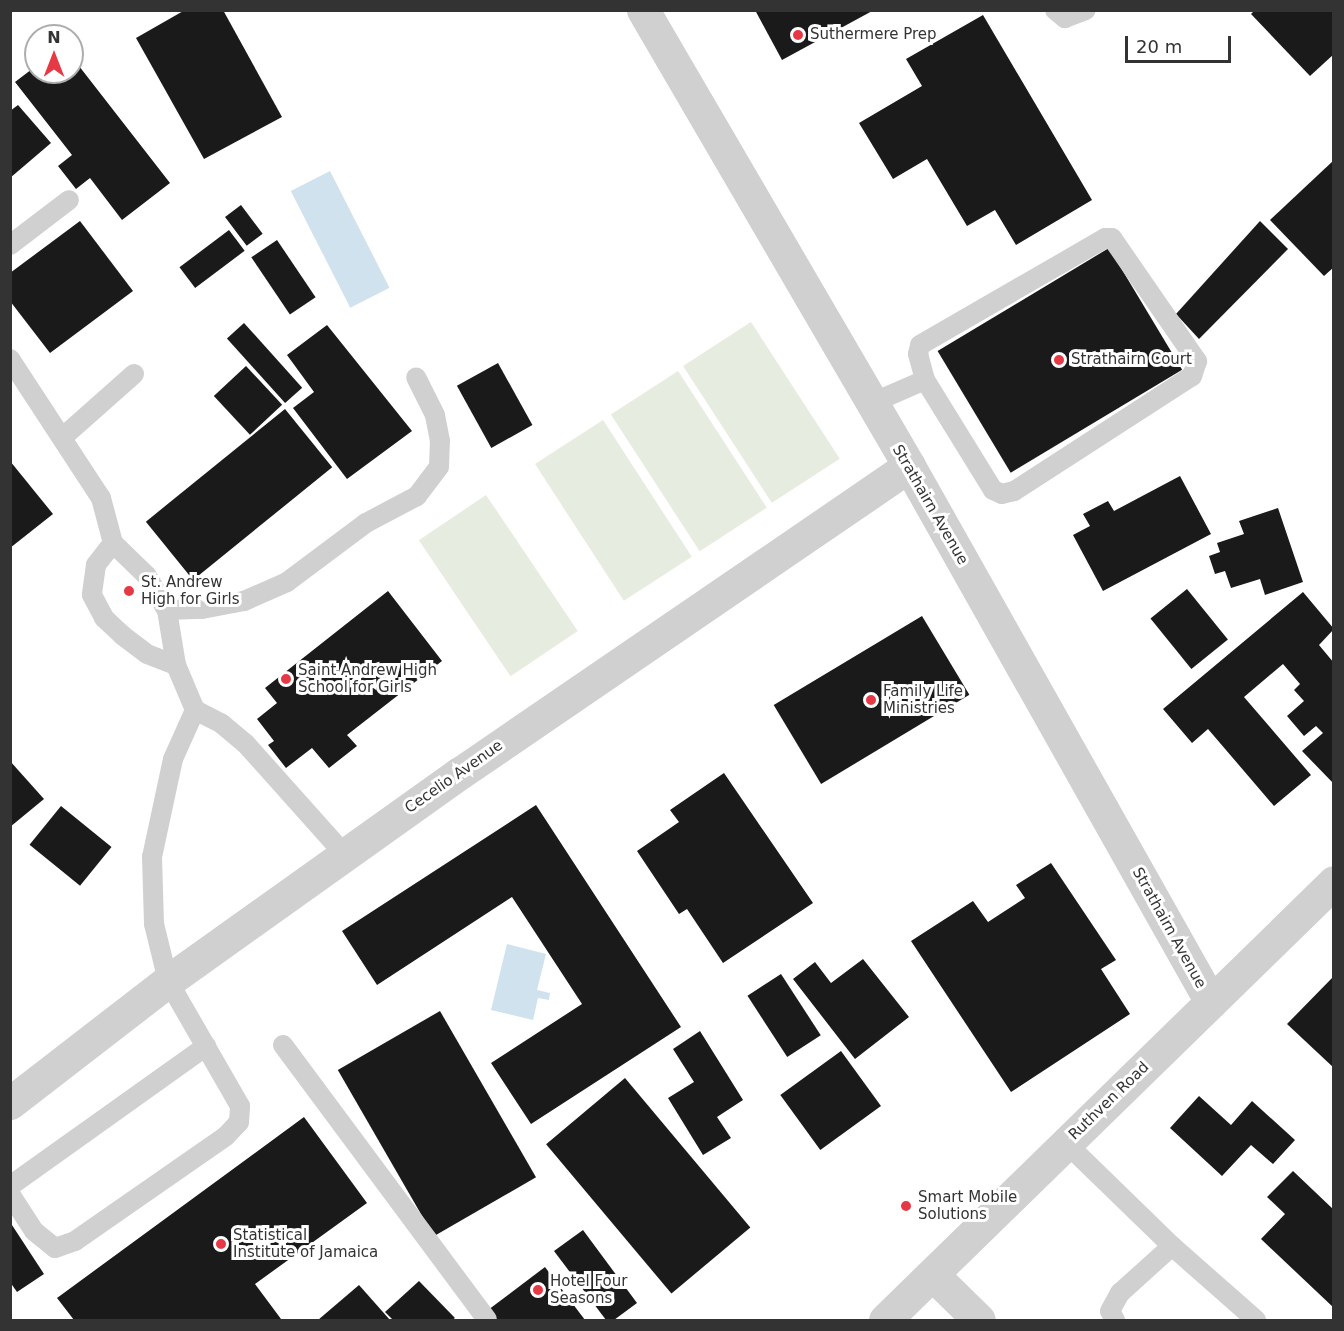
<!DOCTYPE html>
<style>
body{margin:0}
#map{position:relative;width:1344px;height:1331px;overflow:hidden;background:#fff;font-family:"DejaVu Sans",sans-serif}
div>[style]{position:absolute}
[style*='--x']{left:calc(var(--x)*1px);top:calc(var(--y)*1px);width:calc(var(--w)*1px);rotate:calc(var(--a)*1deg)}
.green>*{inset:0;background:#e6ecdf;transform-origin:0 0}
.water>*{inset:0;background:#cfe2ee;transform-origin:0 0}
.building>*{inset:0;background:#1a1a1a;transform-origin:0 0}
.service>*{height:20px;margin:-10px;padding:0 10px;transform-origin:10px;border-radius:10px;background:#d0d0d0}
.minor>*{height:33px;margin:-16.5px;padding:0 16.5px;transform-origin:16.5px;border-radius:16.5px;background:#d0d0d0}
.tertiary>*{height:33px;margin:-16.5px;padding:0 16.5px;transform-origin:16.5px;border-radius:16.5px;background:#d0d0d0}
.dots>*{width:16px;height:16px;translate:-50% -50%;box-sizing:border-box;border:3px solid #fff;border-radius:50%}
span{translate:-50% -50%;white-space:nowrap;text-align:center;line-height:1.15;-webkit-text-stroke:6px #fff;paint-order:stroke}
.poi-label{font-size:15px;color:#333}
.left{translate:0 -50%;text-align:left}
.street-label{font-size:15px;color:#333}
.frame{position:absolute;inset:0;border:12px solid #333;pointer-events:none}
.north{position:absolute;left:24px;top:24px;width:60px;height:60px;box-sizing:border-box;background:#fff;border:2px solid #adadad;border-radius:50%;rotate:0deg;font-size:16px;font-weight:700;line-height:24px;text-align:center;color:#333}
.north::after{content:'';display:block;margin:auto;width:21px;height:27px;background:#e63946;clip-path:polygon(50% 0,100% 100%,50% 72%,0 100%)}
.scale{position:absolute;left:1125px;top:36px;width:106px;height:27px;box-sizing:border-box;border:3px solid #333;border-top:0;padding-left:8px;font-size:18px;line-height:21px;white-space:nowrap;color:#333;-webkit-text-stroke:4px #fff;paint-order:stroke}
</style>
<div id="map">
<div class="green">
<div style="left:751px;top:322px;width:163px;height:81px;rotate:57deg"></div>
<div style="left:678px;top:371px;width:163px;height:80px;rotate:57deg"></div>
<div style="left:603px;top:420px;width:163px;height:81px;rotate:57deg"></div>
<div style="left:486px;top:495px;width:164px;height:81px;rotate:56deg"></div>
</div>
<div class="water">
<div style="left:330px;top:171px;width:131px;height:44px;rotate:63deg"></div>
<div style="clip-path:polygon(507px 944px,546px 954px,537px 990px,550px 993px,549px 1000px,538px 998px,533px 1020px,491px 1010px)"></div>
</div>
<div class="building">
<div style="clip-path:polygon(185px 10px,223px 10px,282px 117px,204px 159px,136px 38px)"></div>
<div style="clip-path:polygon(755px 10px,874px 10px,782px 60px)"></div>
<div style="clip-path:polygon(1255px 10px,1334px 10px,1334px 54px,1310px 76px,1251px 14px)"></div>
<div style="clip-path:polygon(983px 15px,1092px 200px,1016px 245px,995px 210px,967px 226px,927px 159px,893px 179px,859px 123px,922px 86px,906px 59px)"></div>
<div style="clip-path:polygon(72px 57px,170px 183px,122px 220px,90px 178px,76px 189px,58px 166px,72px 155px,15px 82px,36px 66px,36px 72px,72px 72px)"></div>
<div style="clip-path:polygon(18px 105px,51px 143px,10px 178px,10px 111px)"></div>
<div style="clip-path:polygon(1334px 160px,1334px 267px,1324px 276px,1270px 220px)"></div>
<div style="left:241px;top:205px;width:36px;height:20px;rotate:53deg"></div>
<div style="clip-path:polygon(80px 221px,133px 291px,50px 353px,10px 301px,10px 273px)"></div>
<div style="clip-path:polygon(1260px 221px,1288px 249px,1199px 339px,1176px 314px)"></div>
<div style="left:229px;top:230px;width:26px;height:62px;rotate:53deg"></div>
<div style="left:277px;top:240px;width:69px;height:31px;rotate:56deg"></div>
<div style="left:1109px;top:248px;width:142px;height:200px;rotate:59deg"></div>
<div style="left:244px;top:323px;width:87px;height:23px;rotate:48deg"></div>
<div style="clip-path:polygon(327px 325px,412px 431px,347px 479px,293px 408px,314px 392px,287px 355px)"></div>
<div style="left:498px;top:363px;width:71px;height:47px;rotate:61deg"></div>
<div style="left:246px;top:366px;width:53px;height:44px;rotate:47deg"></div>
<div style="left:285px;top:409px;width:75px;height:179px;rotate:51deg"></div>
<div style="clip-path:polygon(10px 461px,53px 514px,10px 548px)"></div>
<div style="clip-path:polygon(1180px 476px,1211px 534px,1103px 591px,1073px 535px,1090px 526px,1083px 514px,1108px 501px,1114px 511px)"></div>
<div style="clip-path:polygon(1278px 508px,1303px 582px,1265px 595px,1260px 579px,1231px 588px,1225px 571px,1215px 574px,1209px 556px,1220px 552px,1217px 543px,1244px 534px,1239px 521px)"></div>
<div style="left:1187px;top:589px;width:65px;height:47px;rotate:51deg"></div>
<div style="clip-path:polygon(388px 591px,442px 661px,347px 735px,357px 746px,329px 768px,312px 748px,286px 768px,268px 745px,274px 741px,257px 719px,277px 703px,265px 688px)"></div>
<div style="clip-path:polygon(1303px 592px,1334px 629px,1319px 645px,1334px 663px,1334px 784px,1302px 751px,1323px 733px,1316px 726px,1304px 736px,1287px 716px,1304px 701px,1294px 690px,1300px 684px,1283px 664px,1244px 697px,1311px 775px,1274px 806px,1208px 729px,1192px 743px,1163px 709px)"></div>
<div style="left:922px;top:616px;width:92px;height:173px;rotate:59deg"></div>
<div style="clip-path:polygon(10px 761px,44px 799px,10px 827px)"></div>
<div style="clip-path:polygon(724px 773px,813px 903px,723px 963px,687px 909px,679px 914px,637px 851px,679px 822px,670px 810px)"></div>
<div style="clip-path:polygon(536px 805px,681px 1027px,531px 1124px,491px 1063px,582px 1004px,512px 897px,377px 985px,342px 931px)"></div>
<div style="left:61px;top:806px;width:65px;height:50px;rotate:39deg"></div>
<div style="clip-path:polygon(1051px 863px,1116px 960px,1101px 969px,1130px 1014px,1011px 1092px,911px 941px,973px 901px,988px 922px,1025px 898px,1016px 885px)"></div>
<div style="clip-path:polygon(863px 959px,909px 1017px,855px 1059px,793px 979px,815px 962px,831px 983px)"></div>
<div style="left:781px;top:974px;width:73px;height:40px;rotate:57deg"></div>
<div style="clip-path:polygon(1334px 976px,1334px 1068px,1287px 1024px)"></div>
<div style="left:440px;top:1011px;width:192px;height:118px;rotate:60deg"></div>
<div style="clip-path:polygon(700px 1031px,743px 1100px,717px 1117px,731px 1138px,703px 1155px,668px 1098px,694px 1082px,673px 1049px)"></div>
<div style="left:841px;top:1051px;width:68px;height:75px;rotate:54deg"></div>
<div style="left:625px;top:1078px;width:195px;height:103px;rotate:50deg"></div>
<div style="clip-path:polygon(1199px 1096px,1231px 1125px,1252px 1101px,1295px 1140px,1273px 1164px,1251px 1145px,1222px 1176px,1170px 1128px)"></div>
<div style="clip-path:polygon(304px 1117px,367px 1203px,255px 1284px,281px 1319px,74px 1320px,57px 1298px)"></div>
<div style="clip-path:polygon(1293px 1171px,1334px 1210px,1334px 1308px,1261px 1239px,1285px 1214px,1267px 1197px)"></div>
<div style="clip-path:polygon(10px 1222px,44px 1274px,17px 1292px,10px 1282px)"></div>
<div style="clip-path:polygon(583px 1230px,637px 1303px,614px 1320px,606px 1320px,554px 1251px)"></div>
<div style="clip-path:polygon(545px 1267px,585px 1320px,489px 1320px,484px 1313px)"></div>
<div style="clip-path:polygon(419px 1281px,455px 1318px,452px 1320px,393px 1320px,385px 1312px)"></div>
<div style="clip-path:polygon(359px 1285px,390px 1320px,318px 1320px)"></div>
</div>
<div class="service">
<div style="--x:1055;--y:10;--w:13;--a:39"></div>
<div style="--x:1065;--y:18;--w:22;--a:-21"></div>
<div style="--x:10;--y:245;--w:74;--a:-37.3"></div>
<div style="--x:10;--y:359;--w:166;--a:56.8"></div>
<div style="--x:101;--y:498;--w:47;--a:75.1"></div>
<div style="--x:113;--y:543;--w:47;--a:44.1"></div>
<div style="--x:147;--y:576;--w:39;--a:60"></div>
<div style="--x:167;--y:610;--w:56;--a:80.7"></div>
<div style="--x:176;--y:665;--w:49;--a:67.1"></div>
<div style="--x:195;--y:710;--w:30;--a:27"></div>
<div style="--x:222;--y:724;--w:30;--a:40"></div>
<div style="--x:245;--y:743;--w:150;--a:48.2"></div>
<div style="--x:872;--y:403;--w:58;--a:-23.5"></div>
<div style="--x:925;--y:380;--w:27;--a:-105"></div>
<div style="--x:918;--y:354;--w:9;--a:-77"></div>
<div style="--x:920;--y:345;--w:214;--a:-30"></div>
<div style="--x:1105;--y:238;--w:7;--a:0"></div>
<div style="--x:1112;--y:238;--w:150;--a:55.4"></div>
<div style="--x:1197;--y:361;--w:16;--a:108"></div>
<div style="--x:1192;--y:376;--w:212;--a:147.1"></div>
<div style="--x:1014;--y:491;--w:12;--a:166"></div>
<div style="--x:1002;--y:494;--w:10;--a:-156"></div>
<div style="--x:993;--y:490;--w:129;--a:-121.7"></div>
<div style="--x:63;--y:437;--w:95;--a:-41.6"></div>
<div style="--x:113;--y:543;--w:28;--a:128"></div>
<div style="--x:96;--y:565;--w:30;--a:98"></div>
<div style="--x:92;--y:595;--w:26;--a:62"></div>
<div style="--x:104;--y:618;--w:25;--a:43"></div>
<div style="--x:122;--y:635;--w:31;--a:37"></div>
<div style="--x:147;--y:654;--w:31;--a:21"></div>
<div style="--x:167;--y:610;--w:35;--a:-2"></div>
<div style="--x:202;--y:609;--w:43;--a:-10.8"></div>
<div style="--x:244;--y:601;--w:47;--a:-23.8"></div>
<div style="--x:287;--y:582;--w:99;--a:-36.8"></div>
<div style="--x:366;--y:523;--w:58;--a:-27.9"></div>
<div style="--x:417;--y:496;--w:36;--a:-53"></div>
<div style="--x:439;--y:467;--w:26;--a:-88"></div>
<div style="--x:440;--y:441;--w:26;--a:-101"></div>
<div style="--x:435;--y:415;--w:42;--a:-116.6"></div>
<div style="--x:283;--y:1045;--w:342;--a:53.4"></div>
<div style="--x:1066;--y:1143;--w:148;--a:44.2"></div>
<div style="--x:1172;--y:1246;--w:112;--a:41.4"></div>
<div style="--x:10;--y:1186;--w:241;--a:-35.5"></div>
<div style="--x:10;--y:1194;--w:44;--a:57"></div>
<div style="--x:34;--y:1231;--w:27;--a:39"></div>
<div style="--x:55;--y:1248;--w:21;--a:-19"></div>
<div style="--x:75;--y:1241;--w:184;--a:-34.8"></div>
<div style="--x:226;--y:1136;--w:19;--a:-47"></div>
<div style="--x:239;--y:1122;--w:16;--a:-86"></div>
<div style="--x:240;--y:1106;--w:144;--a:-119.9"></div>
<div style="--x:168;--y:981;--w:59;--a:-103.8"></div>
<div style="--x:154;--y:924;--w:67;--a:-91.7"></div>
<div style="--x:152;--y:857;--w:100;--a:-77.9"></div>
<div style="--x:173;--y:759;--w:54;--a:-65.8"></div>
<div style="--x:1115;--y:1320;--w:10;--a:-119"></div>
<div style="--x:1110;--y:1311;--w:21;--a:-61"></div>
<div style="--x:1120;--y:1293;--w:70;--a:-42.1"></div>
</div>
<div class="minor">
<div style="--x:643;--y:10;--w:528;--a:59.74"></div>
<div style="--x:909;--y:466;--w:615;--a:60.6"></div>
<div style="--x:10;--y:1103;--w:200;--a:-37.7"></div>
<div style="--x:168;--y:981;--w:359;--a:-35.5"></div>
<div style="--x:460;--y:773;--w:544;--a:-34.36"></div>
<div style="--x:933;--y:1275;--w:64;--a:44.4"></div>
</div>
<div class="tertiary">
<div style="--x:885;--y:1320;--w:627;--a:-44.29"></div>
</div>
<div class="dots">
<div style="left:798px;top:35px;background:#e63946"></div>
<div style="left:1059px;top:360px;background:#e63946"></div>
<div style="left:129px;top:591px;background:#e63946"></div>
<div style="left:286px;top:679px;background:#e63946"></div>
<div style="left:871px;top:700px;background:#e63946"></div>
<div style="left:906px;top:1206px;background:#e63946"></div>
<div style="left:221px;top:1244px;background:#e63946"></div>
<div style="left:538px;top:1290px;background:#e63946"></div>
</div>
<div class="poi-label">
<span class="left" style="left:810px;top:35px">Suthermere Prep</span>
<span class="left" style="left:1071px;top:360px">Strathairn Court</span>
<span class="left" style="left:141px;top:591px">St. Andrew<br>High for Girls</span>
<span class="left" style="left:298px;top:679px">Saint Andrew High<br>School for Girls</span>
<span class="left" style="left:883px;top:700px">Family Life<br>Ministries</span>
<span class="left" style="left:918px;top:1206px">Smart Mobile<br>Solutions</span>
<span class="left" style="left:233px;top:1244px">Statistical<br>Institute of Jamaica</span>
<span class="left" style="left:550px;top:1290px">Hotel Four<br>Seasons</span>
</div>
<div class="street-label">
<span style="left:930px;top:505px;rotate:60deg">Strathairn Avenue</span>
<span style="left:454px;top:777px;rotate:-35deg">Cecelio Avenue</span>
<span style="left:1169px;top:928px;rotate:61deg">Strathairn Avenue</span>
<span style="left:1109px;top:1101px;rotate:-44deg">Ruthven Road</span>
</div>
<div class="frame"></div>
<div class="north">N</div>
<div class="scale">20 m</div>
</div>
